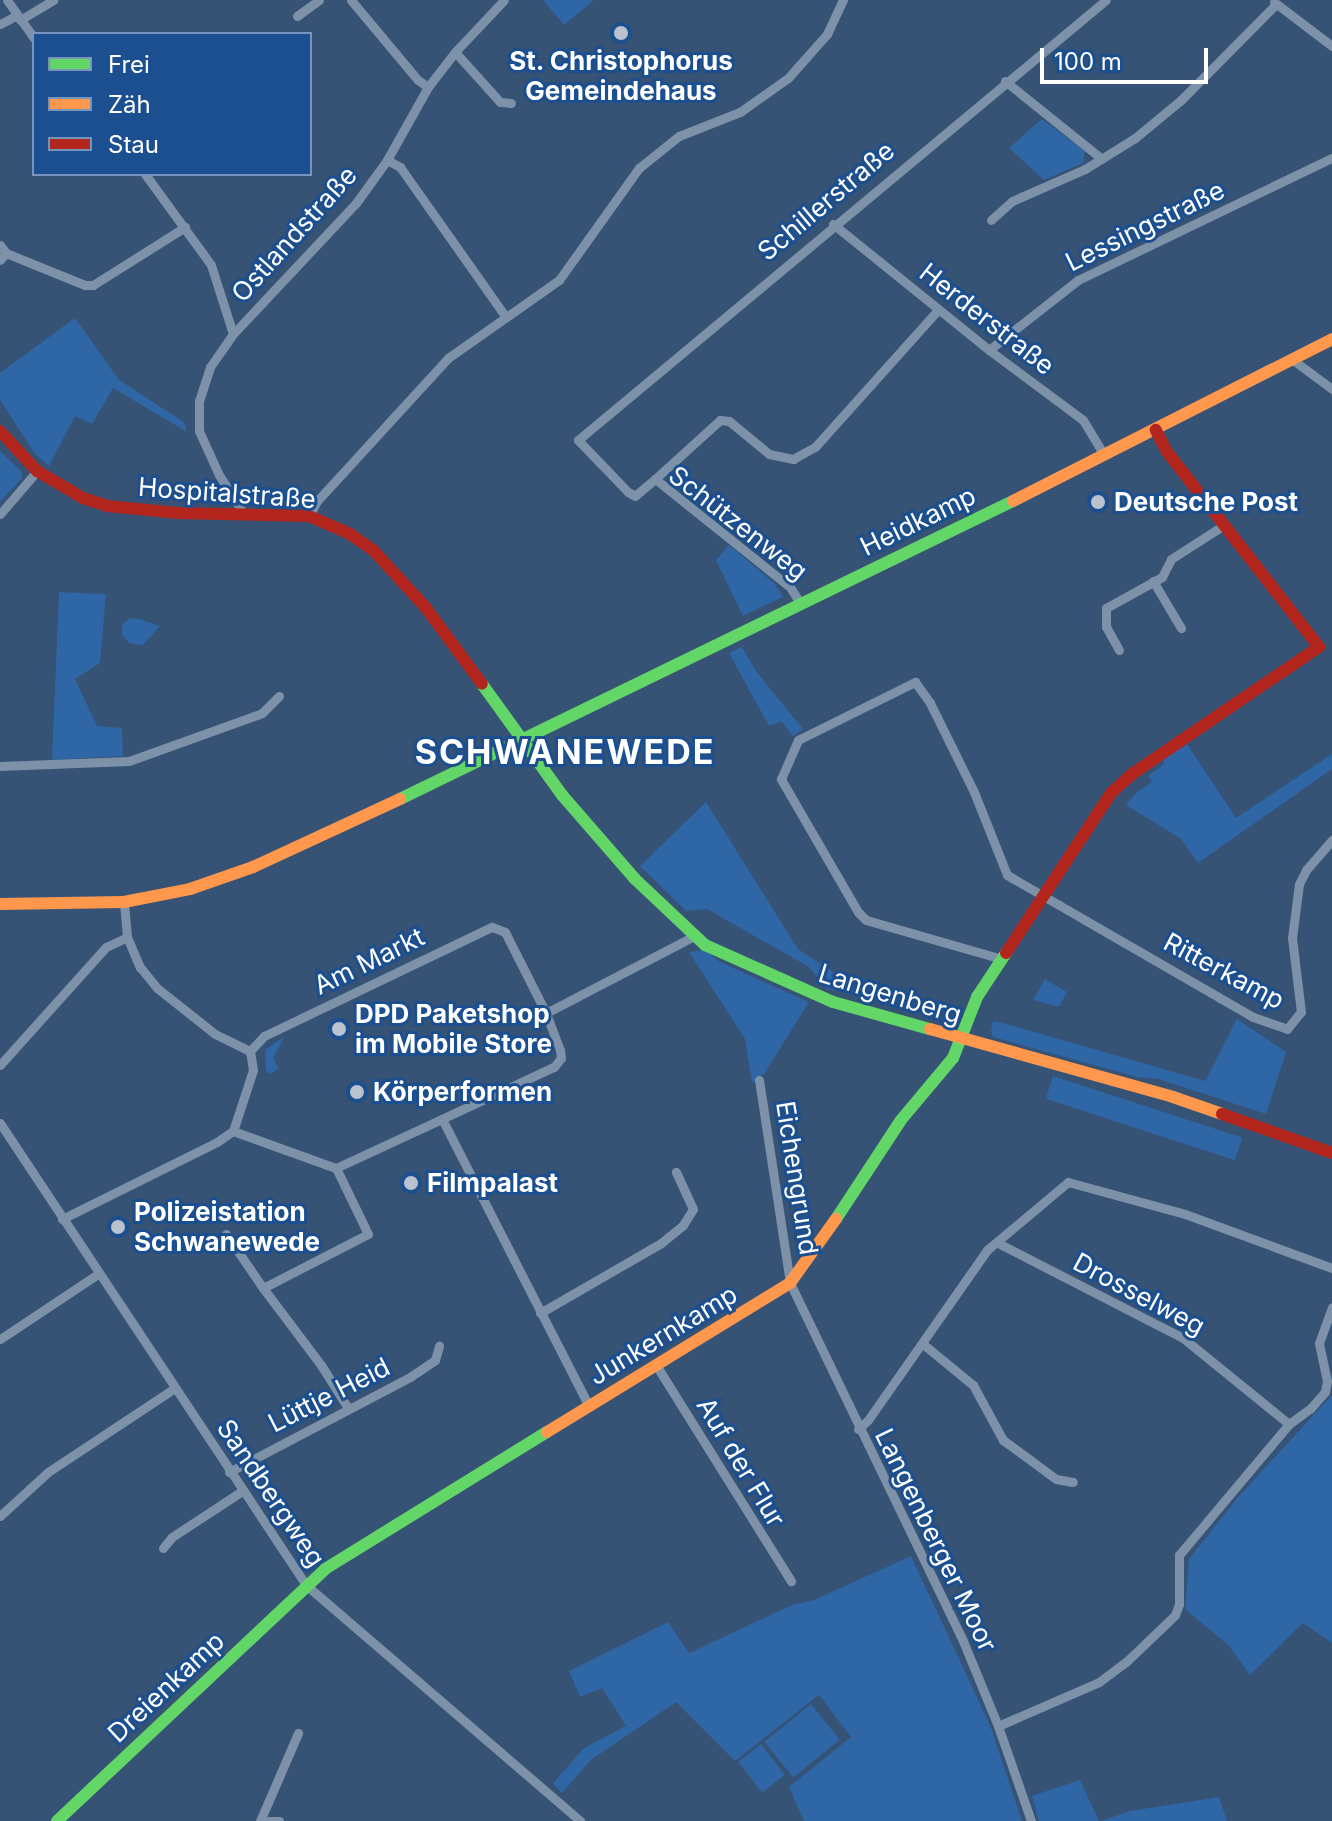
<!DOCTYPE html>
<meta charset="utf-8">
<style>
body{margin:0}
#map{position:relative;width:1332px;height:1821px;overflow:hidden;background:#365274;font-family:Inter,sans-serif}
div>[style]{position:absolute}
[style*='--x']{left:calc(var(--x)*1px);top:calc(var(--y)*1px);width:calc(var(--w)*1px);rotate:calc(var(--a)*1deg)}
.green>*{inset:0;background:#2f66a5;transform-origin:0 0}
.street>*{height:9px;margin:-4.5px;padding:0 4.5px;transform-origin:4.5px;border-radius:4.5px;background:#7d92a8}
.fast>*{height:12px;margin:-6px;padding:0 6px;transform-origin:6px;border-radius:6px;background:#63d668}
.slow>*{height:12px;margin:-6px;padding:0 6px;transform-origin:6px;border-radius:6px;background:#ff974d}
.jam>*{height:12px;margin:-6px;padding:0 6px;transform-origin:6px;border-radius:6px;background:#b3261e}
.dots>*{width:22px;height:22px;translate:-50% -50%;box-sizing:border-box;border:4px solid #1b4f8f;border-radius:50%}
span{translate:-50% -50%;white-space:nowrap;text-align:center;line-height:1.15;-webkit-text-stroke:6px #1b4f8f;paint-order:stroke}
.poi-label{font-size:26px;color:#fff;font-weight:700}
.left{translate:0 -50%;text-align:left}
.street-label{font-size:26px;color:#fff}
.district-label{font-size:34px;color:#fff;font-weight:700;letter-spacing:2px}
.legend{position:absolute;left:32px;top:32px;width:280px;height:144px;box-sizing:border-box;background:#1b4f8f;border:2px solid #7695bc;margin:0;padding:10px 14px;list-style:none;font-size:24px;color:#fff}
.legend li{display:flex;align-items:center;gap:16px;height:40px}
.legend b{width:40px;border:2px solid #7695bc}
.scale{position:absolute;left:1040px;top:48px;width:168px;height:36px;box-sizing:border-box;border:4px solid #fff;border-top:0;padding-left:10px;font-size:24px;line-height:28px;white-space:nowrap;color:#fff;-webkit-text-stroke:6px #1b4f8f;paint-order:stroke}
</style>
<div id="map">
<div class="green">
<div style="clip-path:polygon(543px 0,594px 0,564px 25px)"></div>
<div style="clip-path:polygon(1042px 119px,1085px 151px,1083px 163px,1044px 180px,1009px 148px)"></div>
<div style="clip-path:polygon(75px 318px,119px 380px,184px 422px,187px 432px,113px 388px,92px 424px,75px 416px,49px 466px,35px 454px,0 400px,0 373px)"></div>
<div style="clip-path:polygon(0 451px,22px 472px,22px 478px,0 502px)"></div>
<div style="clip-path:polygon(729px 545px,774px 583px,783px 597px,743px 616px,716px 560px)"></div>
<div style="clip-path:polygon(59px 592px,106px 594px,100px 663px,75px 679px,97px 726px,122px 728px,123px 756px,52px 760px)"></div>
<div style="clip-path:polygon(130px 618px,139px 619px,160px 626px,143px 645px,129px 643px,122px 635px,122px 625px)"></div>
<div style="clip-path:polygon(742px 647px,756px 671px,803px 729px,793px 736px,781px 721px,769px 726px,729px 653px)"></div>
<div style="clip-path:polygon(1187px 744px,1236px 818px,1332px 754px,1332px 769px,1198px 863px,1181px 839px,1126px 805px,1137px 792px,1152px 782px,1148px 776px,1163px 765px,1164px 759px)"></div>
<div style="clip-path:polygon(706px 802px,798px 949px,868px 995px,827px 989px,809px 967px,707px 909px,686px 911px,640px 866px)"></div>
<div style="clip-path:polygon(705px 950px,720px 962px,809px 1002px,764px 1074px,752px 1083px,745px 1039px,689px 952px)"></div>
<div style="clip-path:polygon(1045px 979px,1067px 992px,1059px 1007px,1033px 1000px)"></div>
<div style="clip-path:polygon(1237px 1019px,1286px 1052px,1266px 1114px,1158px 1079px,1137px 1077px,993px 1037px,991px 1030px,993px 1021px,1003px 1023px,1205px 1081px)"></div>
<div style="clip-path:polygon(285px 1036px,273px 1058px,279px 1069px,270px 1074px,266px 1070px,265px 1050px)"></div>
<div style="left:1053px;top:1076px;width:199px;height:24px;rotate:18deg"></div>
<div style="clip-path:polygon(1332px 1395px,1332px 1643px,1303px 1623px,1250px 1675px,1229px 1646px,1185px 1609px,1189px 1559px,1239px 1496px)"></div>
<div style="clip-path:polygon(911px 1556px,990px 1725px,1022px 1821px,804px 1821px,789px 1787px,851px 1737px,819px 1695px,735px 1761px,676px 1702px,591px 1760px,562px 1793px,553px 1783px,584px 1748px,626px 1726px,602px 1688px,580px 1697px,569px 1671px,668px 1622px,689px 1653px,792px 1605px,814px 1600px)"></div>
<div style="left:811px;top:1704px;width:46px;height:60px;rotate:51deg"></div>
<div style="left:761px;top:1744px;width:39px;height:29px;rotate:52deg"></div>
<div style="clip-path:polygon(1080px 1780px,1099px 1821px,1039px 1821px,1032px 1796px)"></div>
<div style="clip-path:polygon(1219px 1797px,1227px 1821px,1101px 1821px,1130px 1811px)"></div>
</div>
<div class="street">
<div style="--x:7;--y:0;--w:47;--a:54.6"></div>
<div style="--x:351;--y:0;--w:104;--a:50.1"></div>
<div style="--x:418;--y:80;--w:12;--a:35"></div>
<div style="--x:1274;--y:2;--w:73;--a:37.2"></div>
<div style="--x:297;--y:16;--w:27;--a:-36"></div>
<div style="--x:20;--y:20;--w:39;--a:-31"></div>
<div style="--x:0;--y:24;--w:18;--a:-27"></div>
<div style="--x:455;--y:52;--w:67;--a:48"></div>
<div style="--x:500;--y:102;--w:11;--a:5"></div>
<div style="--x:1005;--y:81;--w:124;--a:38.8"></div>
<div style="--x:387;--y:160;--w:15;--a:28"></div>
<div style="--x:400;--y:167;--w:182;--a:54.8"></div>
<div style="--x:145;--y:174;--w:112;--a:54"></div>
<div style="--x:211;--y:265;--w:72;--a:72.3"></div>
<div style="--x:991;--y:220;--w:28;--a:-42"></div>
<div style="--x:1012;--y:201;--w:80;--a:-23.7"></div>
<div style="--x:1085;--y:169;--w:59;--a:-31.8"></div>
<div style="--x:1135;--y:138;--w:60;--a:-39.6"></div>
<div style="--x:1181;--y:100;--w:135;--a:-45.3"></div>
<div style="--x:833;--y:224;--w:201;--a:38.9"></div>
<div style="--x:989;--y:350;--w:117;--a:36.7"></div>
<div style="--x:1083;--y:420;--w:41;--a:59"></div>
<div style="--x:0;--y:245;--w:10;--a:53"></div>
<div style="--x:6;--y:253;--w:9;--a:131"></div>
<div style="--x:6;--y:253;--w:85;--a:22.1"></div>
<div style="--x:85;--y:285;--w:8;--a:0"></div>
<div style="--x:93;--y:285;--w:109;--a:-32.2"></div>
<div style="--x:989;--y:350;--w:113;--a:-38.2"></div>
<div style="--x:1078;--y:280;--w:282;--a:-25.7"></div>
<div style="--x:1293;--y:360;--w:49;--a:36.6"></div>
<div style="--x:655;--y:479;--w:88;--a:-42.2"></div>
<div style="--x:720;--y:420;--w:9;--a:6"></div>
<div style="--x:729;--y:421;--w:52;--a:39.5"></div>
<div style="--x:769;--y:454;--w:25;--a:12"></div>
<div style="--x:793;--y:459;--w:25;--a:-29"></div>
<div style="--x:815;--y:447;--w:184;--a:-48.1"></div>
<div style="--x:0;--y:514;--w:57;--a:-49.3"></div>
<div style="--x:244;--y:514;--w:46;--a:-122.7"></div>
<div style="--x:219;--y:475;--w:48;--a:-114.4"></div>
<div style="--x:199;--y:431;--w:30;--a:-90"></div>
<div style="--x:199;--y:401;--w:36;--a:-72"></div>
<div style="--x:210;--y:367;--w:40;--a:-55.1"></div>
<div style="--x:233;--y:334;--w:180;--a:-46.8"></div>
<div style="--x:356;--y:203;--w:53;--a:-54.2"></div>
<div style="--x:387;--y:160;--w:84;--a:-60.7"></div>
<div style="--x:428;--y:87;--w:44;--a:-52.4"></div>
<div style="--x:455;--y:52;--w:71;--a:-46.7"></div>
<div style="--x:309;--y:516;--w:17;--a:-62"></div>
<div style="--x:317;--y:501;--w:194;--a:-47.5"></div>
<div style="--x:448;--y:358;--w:136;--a:-35.1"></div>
<div style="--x:559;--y:280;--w:138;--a:-54.5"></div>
<div style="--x:639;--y:168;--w:51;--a:-38.7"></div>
<div style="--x:679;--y:136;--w:66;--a:-21.5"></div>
<div style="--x:740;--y:112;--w:59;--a:-35.3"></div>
<div style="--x:788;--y:78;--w:59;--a:-48.4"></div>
<div style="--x:827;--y:34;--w:38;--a:-65"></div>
<div style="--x:1153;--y:581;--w:55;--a:59.2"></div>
<div style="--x:800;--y:603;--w:19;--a:-122"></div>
<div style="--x:790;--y:587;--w:173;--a:-141.3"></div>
<div style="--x:655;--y:479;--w:26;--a:140"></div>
<div style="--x:635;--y:496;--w:8;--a:-150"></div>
<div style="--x:628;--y:492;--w:72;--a:-133.9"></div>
<div style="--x:578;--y:440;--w:687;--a:-39.81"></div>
<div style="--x:1119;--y:650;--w:26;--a:-119"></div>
<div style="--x:1106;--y:627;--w:19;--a:-90"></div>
<div style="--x:1106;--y:608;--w:64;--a:-29"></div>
<div style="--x:1162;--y:577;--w:20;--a:-63"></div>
<div style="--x:1171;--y:559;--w:63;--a:-32.7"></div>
<div style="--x:0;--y:766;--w:129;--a:-2.2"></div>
<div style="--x:129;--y:761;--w:141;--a:-19.8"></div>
<div style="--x:262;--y:713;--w:24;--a:-45"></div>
<div style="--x:127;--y:937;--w:33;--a:67"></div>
<div style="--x:140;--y:967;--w:27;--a:51"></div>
<div style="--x:157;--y:988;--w:74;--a:38.4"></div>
<div style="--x:215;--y:1034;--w:39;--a:26"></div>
<div style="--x:1002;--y:959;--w:141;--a:-164"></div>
<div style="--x:866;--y:920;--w:11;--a:-135"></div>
<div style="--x:858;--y:912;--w:154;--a:-120.1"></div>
<div style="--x:781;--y:779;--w:43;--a:-66.4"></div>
<div style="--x:798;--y:740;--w:131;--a:-26.4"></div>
<div style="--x:915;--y:682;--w:26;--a:54"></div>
<div style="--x:930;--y:703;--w:99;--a:63.7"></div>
<div style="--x:974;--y:792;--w:89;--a:68.3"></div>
<div style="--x:1007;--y:875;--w:284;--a:30"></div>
<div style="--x:1253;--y:1017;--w:36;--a:19"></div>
<div style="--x:1287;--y:1029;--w:22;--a:-51"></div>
<div style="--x:1301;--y:1012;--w:75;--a:-96.9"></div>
<div style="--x:1292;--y:938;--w:54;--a:-82.6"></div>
<div style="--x:1299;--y:884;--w:16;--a:-63"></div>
<div style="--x:1306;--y:870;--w:40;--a:-49"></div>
<div style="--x:0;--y:1065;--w:159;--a:-48.1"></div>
<div style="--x:106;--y:947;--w:23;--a:-25"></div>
<div style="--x:127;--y:937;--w:35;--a:-95"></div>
<div style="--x:759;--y:1080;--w:205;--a:81.3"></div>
<div style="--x:790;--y:1283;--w:398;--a:64.2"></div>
<div style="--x:963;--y:1641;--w:92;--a:67.6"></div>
<div style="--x:998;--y:1726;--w:101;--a:70.8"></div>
<div style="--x:442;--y:1119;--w:322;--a:62.9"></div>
<div style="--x:0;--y:1123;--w:554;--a:56.48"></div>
<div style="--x:306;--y:1585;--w:362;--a:40.7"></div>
<div style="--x:233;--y:1131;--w:109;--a:19.8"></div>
<div style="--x:336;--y:1168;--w:240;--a:-24.9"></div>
<div style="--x:554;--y:1067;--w:11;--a:-52"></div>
<div style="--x:561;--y:1058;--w:8;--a:-97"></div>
<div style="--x:560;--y:1050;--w:40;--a:-111"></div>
<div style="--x:336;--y:1168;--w:73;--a:64.1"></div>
<div style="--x:368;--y:1234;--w:118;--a:152.8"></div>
<div style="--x:263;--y:1288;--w:96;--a:53"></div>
<div style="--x:321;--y:1365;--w:51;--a:57.9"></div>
<div style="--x:62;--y:1219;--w:173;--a:-26.4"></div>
<div style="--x:217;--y:1142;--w:19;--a:-35"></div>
<div style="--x:233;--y:1131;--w:64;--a:-71.8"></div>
<div style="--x:253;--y:1070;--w:19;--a:-99"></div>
<div style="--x:250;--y:1051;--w:21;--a:-47"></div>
<div style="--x:264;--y:1036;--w:253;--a:-25.6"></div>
<div style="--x:492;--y:927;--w:14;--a:21"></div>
<div style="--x:505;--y:932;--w:91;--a:63.2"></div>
<div style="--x:546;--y:1013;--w:167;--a:-27.5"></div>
<div style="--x:226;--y:1234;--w:65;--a:55.6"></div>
<div style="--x:998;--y:1243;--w:208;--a:27.2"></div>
<div style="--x:1183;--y:1338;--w:136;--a:39.1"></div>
<div style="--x:540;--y:1313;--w:140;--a:-30"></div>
<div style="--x:661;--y:1243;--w:28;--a:-39"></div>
<div style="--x:683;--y:1225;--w:19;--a:-58"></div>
<div style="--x:693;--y:1209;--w:41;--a:-114.7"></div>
<div style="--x:0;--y:1339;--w:118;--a:-33.6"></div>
<div style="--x:923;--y:1344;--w:65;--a:39.4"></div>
<div style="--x:973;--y:1385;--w:63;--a:61.4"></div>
<div style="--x:1003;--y:1440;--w:66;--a:36.3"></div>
<div style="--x:1056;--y:1479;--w:17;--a:10"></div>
<div style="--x:656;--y:1365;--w:255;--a:58"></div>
<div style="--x:858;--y:1429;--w:13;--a:-42"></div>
<div style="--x:868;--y:1420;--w:208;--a:-55"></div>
<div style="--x:987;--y:1250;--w:106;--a:-40"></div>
<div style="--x:1068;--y:1182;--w:121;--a:15.3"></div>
<div style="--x:1185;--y:1214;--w:157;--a:20.2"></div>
<div style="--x:229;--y:1472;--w:204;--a:-27.7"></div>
<div style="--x:410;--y:1377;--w:30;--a:-34"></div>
<div style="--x:435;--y:1360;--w:15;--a:-74"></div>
<div style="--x:0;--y:1516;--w:65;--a:-42.5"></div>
<div style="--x:48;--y:1472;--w:152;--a:-33.5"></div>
<div style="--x:163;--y:1548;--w:14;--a:-51"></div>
<div style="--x:172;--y:1537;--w:84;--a:-33.3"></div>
<div style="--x:998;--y:1726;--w:110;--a:-23.5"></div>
<div style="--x:1099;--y:1682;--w:34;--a:-37"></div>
<div style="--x:1126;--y:1662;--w:68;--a:-43.8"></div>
<div style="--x:1175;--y:1615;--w:12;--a:-70"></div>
<div style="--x:1179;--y:1604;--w:49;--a:-90"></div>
<div style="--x:1179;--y:1555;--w:171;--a:-50"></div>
<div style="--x:1289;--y:1424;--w:26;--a:-36"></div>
<div style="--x:1310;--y:1409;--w:23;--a:-49"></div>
<div style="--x:1325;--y:1392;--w:11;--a:-80"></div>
<div style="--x:1327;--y:1381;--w:39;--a:-102"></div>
<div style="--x:1319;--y:1343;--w:38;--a:-70"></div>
<div style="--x:260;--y:1821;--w:96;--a:-66.6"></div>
<div style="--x:268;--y:1821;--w:11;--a:0"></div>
</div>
<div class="fast">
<div style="--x:482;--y:684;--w:137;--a:54.2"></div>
<div style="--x:562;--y:795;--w:111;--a:49"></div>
<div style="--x:635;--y:879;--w:96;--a:43.3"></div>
<div style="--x:705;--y:945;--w:140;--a:24"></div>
<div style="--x:833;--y:1002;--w:101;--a:15.6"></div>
<div style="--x:400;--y:799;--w:682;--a:-25.93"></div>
<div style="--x:836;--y:1219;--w:118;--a:-56.7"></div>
<div style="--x:901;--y:1120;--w:81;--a:-50"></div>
<div style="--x:953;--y:1058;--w:66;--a:-68.5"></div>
<div style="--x:977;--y:997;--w:53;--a:-56.6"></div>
<div style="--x:57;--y:1821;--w:368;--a:-43.2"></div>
<div style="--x:325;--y:1569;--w:261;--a:-31.7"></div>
</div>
<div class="slow">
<div style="--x:1013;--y:501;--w:358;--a:-26.9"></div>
<div style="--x:0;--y:904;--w:124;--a:-0.9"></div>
<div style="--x:124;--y:902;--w:67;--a:-11.1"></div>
<div style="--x:190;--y:889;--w:67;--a:-19.2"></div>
<div style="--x:253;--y:867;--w:162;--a:-24.8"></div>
<div style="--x:930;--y:1029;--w:252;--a:15.6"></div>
<div style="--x:1173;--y:1097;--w:52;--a:19.1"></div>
<div style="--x:547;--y:1432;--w:285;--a:-31.5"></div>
<div style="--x:790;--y:1283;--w:79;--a:-54.3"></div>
</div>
<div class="jam">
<div style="--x:0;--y:431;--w:54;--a:47.2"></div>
<div style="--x:37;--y:471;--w:53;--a:30.4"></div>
<div style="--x:83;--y:498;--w:25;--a:18"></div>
<div style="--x:107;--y:506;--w:71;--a:5.6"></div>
<div style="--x:178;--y:513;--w:131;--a:1.3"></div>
<div style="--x:309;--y:516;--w:45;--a:23.7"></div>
<div style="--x:350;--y:534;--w:29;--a:35"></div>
<div style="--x:374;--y:551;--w:77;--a:47.6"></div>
<div style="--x:426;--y:608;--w:94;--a:53.6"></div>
<div style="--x:1006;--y:953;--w:191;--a:-56.7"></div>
<div style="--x:1111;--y:793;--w:28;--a:-42"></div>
<div style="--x:1132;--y:774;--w:226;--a:-34.2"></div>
<div style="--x:1319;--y:647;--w:247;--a:-127.9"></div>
<div style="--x:1167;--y:452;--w:25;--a:-117"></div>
<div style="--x:1222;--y:1114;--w:117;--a:19.5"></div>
</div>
<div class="dots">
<div style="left:621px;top:33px;background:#b9c2ce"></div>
<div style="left:1098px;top:502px;background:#b9c2ce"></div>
<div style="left:339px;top:1029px;background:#b9c2ce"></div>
<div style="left:357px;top:1092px;background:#b9c2ce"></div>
<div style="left:411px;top:1183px;background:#b9c2ce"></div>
<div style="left:118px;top:1227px;background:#b9c2ce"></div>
</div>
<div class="poi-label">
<span style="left:621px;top:76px">St. Christophorus<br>Gemeindehaus</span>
<span class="left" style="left:1114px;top:502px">Deutsche Post</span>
<span class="left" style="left:355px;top:1029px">DPD Paketshop<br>im Mobile Store</span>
<span class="left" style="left:373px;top:1092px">Körperformen</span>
<span class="left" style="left:427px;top:1183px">Filmpalast</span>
<span class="left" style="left:134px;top:1227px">Polizeistation<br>Schwanewede</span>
</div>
<div class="street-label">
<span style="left:826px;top:201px;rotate:-40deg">Schillerstraße</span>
<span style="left:1145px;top:226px;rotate:-26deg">Lessingstraße</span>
<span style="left:294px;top:234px;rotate:-48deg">Ostlandstraße</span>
<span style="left:987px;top:319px;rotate:38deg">Herderstraße</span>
<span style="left:227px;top:493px;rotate:4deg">Hospitalstraße</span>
<span style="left:918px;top:521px;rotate:-26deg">Heidkamp</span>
<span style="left:738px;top:523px;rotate:38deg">Schützenweg</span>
<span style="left:369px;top:961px;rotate:-26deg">Am Markt</span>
<span style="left:1224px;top:971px;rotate:28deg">Ritterkamp</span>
<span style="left:890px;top:994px;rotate:17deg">Langenberg</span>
<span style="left:797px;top:1178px;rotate:81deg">Eichengrund</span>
<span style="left:1139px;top:1294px;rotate:28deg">Drosselweg</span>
<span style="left:663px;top:1335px;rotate:-31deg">Junkernkamp</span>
<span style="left:329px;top:1395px;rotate:-27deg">Lüttje Heid</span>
<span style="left:741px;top:1462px;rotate:59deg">Auf der Flur</span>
<span style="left:271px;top:1493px;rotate:56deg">Sandbergweg</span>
<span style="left:936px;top:1540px;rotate:64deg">Langenberger Moor</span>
<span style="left:166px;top:1687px;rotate:-43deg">Dreienkamp</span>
</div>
<div class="district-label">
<span style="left:565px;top:752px">SCHWANEWEDE</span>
</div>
<ul class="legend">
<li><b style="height:10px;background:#63d668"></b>Frei</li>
<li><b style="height:10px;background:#ff974d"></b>Zäh</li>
<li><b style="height:10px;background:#b3261e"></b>Stau</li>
</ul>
<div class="scale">100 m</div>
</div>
